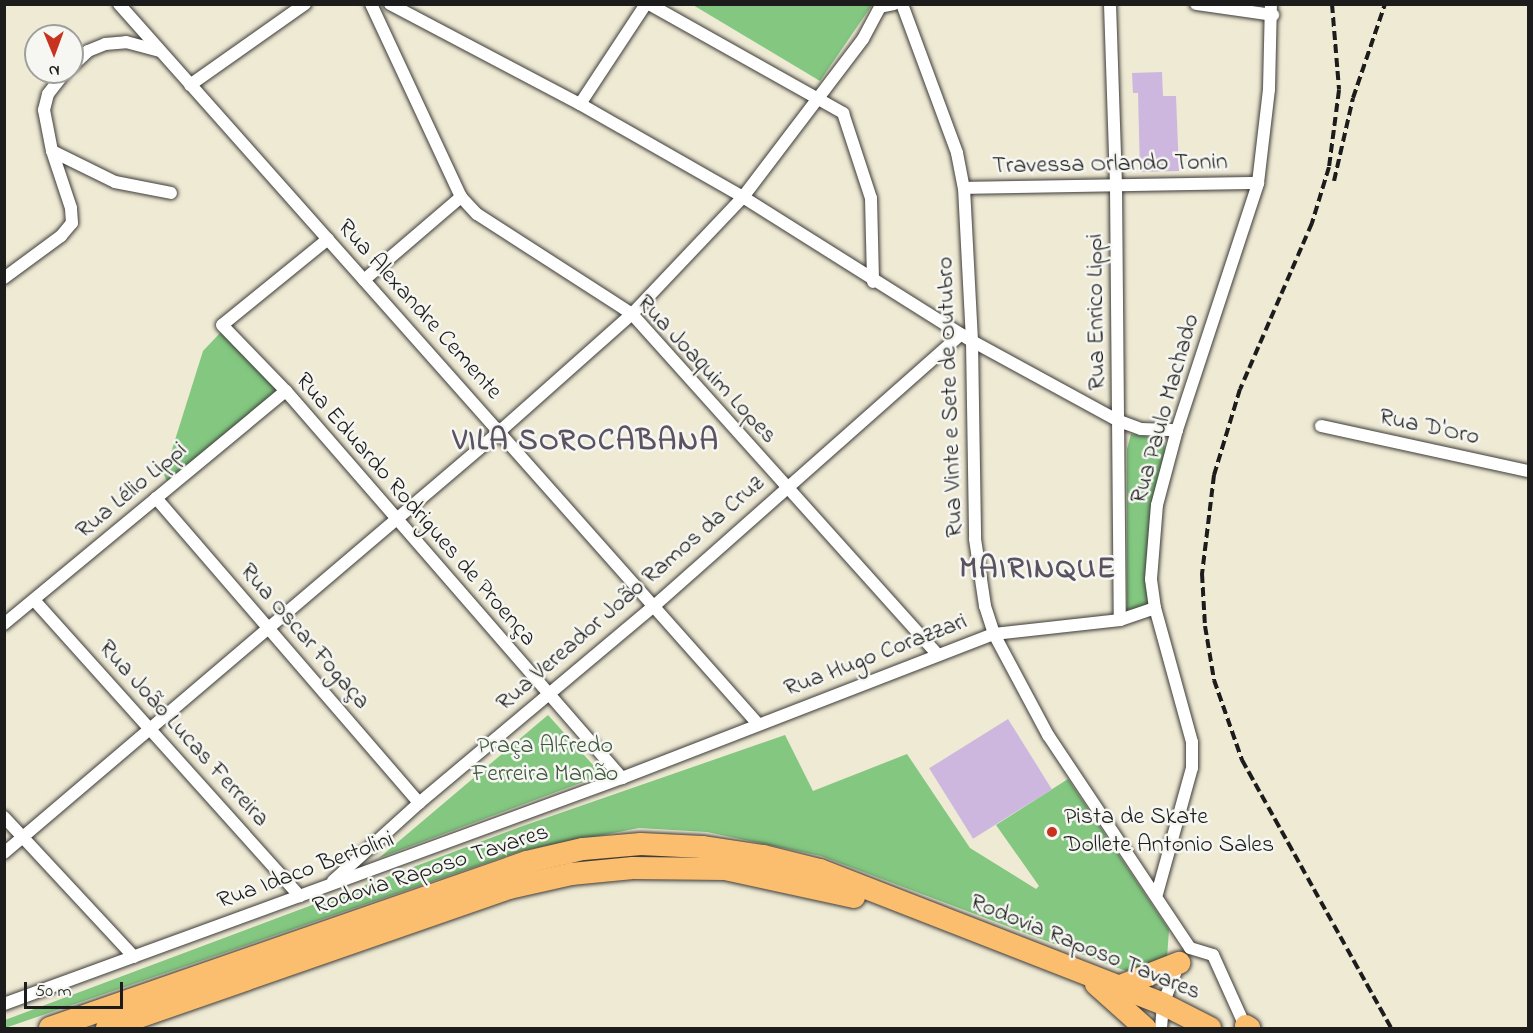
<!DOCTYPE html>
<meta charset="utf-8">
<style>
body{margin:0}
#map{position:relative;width:1533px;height:1033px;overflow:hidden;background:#efead4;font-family:"Indie Flower",sans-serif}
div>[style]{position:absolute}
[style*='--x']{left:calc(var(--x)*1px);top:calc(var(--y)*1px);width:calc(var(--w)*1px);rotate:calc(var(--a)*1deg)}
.green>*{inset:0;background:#83c781}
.building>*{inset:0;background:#ceb7df;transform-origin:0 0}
.roads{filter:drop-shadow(0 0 2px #3c3b38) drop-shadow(0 0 2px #3c3b38)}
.street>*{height:12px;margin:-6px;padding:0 6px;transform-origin:6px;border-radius:6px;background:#fff}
.highway>*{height:22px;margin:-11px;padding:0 11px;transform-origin:11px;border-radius:11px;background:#fbbd6e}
.rail>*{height:4px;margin-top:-2px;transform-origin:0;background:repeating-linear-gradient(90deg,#1c1c1c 0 9px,transparent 0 13.5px)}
.dots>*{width:16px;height:16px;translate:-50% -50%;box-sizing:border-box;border:3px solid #f6f6f2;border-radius:50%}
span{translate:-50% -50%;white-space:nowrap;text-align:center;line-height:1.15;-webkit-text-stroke:5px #f6f6f2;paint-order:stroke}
.street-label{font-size:24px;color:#1c1c1c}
.park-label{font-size:24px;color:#40583f}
.poi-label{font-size:24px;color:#1c1c1c}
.left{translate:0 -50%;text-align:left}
.district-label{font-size:30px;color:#5a5260;font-weight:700;letter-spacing:1.5px}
.frame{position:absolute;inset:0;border:6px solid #1c1c1c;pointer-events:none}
.north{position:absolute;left:24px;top:24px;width:60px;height:60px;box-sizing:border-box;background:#f6f6f2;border:2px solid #9f9f9c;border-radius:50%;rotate:179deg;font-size:16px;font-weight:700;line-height:24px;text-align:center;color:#1c1c1c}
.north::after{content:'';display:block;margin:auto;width:21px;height:27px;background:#c8321e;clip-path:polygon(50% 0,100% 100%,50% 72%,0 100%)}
.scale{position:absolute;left:24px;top:982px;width:99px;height:27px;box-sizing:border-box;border:3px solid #1c1c1c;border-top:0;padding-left:8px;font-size:18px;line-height:21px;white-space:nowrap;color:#1c1c1c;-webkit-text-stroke:4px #f6f6f2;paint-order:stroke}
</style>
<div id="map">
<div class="green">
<div style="clip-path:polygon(872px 5px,820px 81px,693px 5px,872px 4px)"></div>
<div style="clip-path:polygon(221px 332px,280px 393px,167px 481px,164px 475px,203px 351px)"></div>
<div style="clip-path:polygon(1131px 434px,1164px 439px,1165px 454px,1149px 606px,1127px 610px,1127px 449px)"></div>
<div style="clip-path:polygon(548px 715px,602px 775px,379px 858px)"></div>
<div style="clip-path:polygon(785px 735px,813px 791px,907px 754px,970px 848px,1036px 889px,1039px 886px,996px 825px,1068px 779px,1169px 930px,1167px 958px,1134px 974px,821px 856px,707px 832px,639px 828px,521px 851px,5px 1028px,5px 1020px,520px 827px)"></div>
</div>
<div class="building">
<div style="clip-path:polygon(1162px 72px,1163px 96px,1176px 96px,1179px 171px,1140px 172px,1138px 93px,1133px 93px,1132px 73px)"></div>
<div style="left:1008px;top:719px;width:83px;height:93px;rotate:58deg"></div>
</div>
<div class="roads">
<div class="street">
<div style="--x:119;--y:4;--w:963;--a:48.41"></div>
<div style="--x:371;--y:4;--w:213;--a:65"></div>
<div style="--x:461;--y:197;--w:23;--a:47"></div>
<div style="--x:477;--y:214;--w:184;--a:32.8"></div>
<div style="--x:632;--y:314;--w:457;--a:48.1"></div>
<div style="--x:390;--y:4;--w:215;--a:27.8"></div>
<div style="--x:580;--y:104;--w:188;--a:29.7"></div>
<div style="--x:743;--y:197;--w:271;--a:32.2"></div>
<div style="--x:972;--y:341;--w:167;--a:28.6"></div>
<div style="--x:1119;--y:421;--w:23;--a:20"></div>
<div style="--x:1141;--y:429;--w:36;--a:2"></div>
<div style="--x:649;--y:4;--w:223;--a:29.3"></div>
<div style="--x:843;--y:113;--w:89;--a:71.8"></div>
<div style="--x:871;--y:198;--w:84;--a:88.6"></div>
<div style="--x:902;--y:4;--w:159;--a:69.7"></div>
<div style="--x:957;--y:153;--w:36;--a:79"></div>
<div style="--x:964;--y:188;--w:153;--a:87"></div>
<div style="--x:972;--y:341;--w:198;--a:89.1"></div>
<div style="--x:975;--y:539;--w:68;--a:81.5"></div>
<div style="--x:985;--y:606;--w:29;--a:72"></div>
<div style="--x:994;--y:634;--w:115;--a:61.9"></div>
<div style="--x:1048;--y:735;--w:256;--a:56.3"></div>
<div style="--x:1190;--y:948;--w:24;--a:17"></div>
<div style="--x:1213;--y:955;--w:80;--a:65.7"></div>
<div style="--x:1110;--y:4;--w:183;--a:88.1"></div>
<div style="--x:1116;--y:187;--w:433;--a:89.5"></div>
<div style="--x:1196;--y:4;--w:78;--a:8.1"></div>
<div style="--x:72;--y:66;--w:22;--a:-43"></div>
<div style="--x:88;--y:51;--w:18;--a:-22"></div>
<div style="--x:105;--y:44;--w:21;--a:-5"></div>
<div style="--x:126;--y:42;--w:34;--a:15"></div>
<div style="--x:190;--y:85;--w:141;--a:-35.2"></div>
<div style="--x:580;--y:104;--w:120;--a:-56.6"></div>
<div style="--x:52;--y:151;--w:70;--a:26.2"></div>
<div style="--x:115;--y:182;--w:57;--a:11.1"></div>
<div style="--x:964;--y:188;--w:294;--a:-1"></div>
<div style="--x:328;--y:239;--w:136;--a:140.9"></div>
<div style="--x:222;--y:325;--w:92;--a:45.9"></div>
<div style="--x:286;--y:391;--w:513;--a:49.03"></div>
<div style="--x:4;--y:278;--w:71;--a:-36.4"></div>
<div style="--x:61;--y:236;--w:17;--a:-50"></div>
<div style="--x:72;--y:223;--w:15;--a:-94"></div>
<div style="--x:71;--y:208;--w:60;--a:-108.4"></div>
<div style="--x:52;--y:151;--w:42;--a:-101"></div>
<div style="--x:44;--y:110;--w:16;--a:-76"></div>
<div style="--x:48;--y:94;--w:28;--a:-52"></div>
<div style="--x:364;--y:280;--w:128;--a:-40.6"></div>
<div style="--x:1321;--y:426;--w:212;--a:12.3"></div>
<div style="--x:156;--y:498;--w:403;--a:49.2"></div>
<div style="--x:34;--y:600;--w:398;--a:48.1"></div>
<div style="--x:4;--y:624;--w:366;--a:-39.6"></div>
<div style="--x:4;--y:817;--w:191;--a:47.1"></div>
<div style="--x:4;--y:853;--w:650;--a:-40.38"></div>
<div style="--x:499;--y:432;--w:178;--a:-41.6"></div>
<div style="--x:632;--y:314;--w:161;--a:-46.5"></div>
<div style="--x:743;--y:197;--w:198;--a:-52.8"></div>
<div style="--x:863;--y:39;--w:36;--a:-62"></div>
<div style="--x:880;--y:7;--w:14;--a:-12"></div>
<div style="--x:333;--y:881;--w:116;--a:-42.2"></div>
<div style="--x:419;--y:803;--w:307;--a:-40"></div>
<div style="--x:654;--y:606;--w:410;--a:-41.5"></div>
<div style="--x:1157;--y:894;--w:131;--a:-74.5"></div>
<div style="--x:1192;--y:768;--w:26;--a:-90"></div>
<div style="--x:1192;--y:742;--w:139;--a:-105.4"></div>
<div style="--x:1155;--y:608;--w:29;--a:-98"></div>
<div style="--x:1151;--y:579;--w:74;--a:-85.4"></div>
<div style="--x:1157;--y:505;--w:78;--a:-75.1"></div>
<div style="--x:1177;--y:430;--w:260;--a:-71.8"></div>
<div style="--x:1258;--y:183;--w:95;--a:-83.3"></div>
<div style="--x:1269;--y:89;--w:85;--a:-88.7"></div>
<div style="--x:4;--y:1004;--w:658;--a:-20.09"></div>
<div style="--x:622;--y:778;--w:399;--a:-21.2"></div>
<div style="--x:994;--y:634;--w:127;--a:-6.3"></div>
<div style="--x:1120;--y:620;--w:37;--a:-19"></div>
<div style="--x:1161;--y:1028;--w:24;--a:-85"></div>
<div style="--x:1163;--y:1004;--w:44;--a:-68.7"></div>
</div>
<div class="highway">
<div style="--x:1096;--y:984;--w:66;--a:41.9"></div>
<div style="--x:1118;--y:987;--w:66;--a:-21.5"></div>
<div style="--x:1246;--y:1026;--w:4;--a:34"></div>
<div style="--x:50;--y:1028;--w:505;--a:-19.19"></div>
<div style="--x:527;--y:862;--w:57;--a:-13.1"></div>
<div style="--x:583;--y:849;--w:58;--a:-4.9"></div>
<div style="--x:641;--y:844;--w:61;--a:2.8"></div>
<div style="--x:702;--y:847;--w:62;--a:8.4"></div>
<div style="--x:763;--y:856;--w:59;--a:13.8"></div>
<div style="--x:820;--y:870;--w:368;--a:21.3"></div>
<div style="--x:1163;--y:1004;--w:53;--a:27.1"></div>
<div style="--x:107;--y:1028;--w:426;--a:-19.2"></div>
<div style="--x:509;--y:888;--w:64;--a:-12.7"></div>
<div style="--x:571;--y:874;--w:62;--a:-5.5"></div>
<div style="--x:633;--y:868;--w:92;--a:0.6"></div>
<div style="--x:725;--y:869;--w:132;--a:12.2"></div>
</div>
</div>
<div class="rail">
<div style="--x:1332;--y:4;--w:86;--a:85.3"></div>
<div style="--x:1339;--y:90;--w:78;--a:97.4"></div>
<div style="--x:1329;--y:167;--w:59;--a:106.9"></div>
<div style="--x:1312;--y:223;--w:181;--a:113.4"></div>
<div style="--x:1240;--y:389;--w:90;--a:106.8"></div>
<div style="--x:1214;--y:475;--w:100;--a:96.9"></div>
<div style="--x:1202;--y:574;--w:52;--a:86.7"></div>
<div style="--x:1205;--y:626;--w:55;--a:80.5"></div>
<div style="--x:1214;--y:680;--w:85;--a:70.7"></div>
<div style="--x:1242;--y:760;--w:307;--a:60.9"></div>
<div style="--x:1334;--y:181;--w:85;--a:-77.1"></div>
<div style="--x:1353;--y:98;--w:99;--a:-71.2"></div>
</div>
<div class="dots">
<div style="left:1052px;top:832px;background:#c8321e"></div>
</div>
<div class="street-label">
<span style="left:1110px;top:165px;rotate:-1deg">Travessa Orlando Tonin</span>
<span style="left:419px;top:310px;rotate:48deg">Rua Alexandre Cemente</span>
<span style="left:1097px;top:312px;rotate:-91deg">Rua Enrico Lippi</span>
<span style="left:706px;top:370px;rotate:47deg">Rua Joaquim Lopes</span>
<span style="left:951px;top:397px;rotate:-92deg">Rua Vinte e Sete de Outubro</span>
<span style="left:1166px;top:409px;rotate:-74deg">Rua Paulo Machado</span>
<span style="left:1429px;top:428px;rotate:12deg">Rua D'Oro</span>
<span style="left:132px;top:491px;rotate:-40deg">Rua Lélio Lippi</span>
<span style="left:415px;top:510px;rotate:49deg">Rua Eduardo Rodrigues de Proença</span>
<span style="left:631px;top:594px;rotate:-41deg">Rua Vereador João Ramos da Cruz</span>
<span style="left:304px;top:637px;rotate:49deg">Rua Oscar Fogaça</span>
<span style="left:876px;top:656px;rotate:-21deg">Rua Hugo Corazzari</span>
<span style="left:183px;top:734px;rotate:48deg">Rua João Lucas Ferreira</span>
<span style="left:431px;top:870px;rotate:-18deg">Rodovia Raposo Tavares</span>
<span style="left:306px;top:871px;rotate:-20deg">Rua Idaco Bertolini</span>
<span style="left:1085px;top:948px;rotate:22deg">Rodovia Raposo Tavares</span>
</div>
<div class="park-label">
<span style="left:545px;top:761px">Praça Alfredo<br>Ferreira Manão</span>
</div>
<div class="poi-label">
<span class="left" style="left:1064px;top:832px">Pista de Skate<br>Dollete Antonio Sales</span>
</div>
<div class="district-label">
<span style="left:586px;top:442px">VILA SOROCABANA</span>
<span style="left:1038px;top:570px">MAIRINQUE</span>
</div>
<div class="frame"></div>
<div class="north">N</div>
<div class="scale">50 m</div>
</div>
